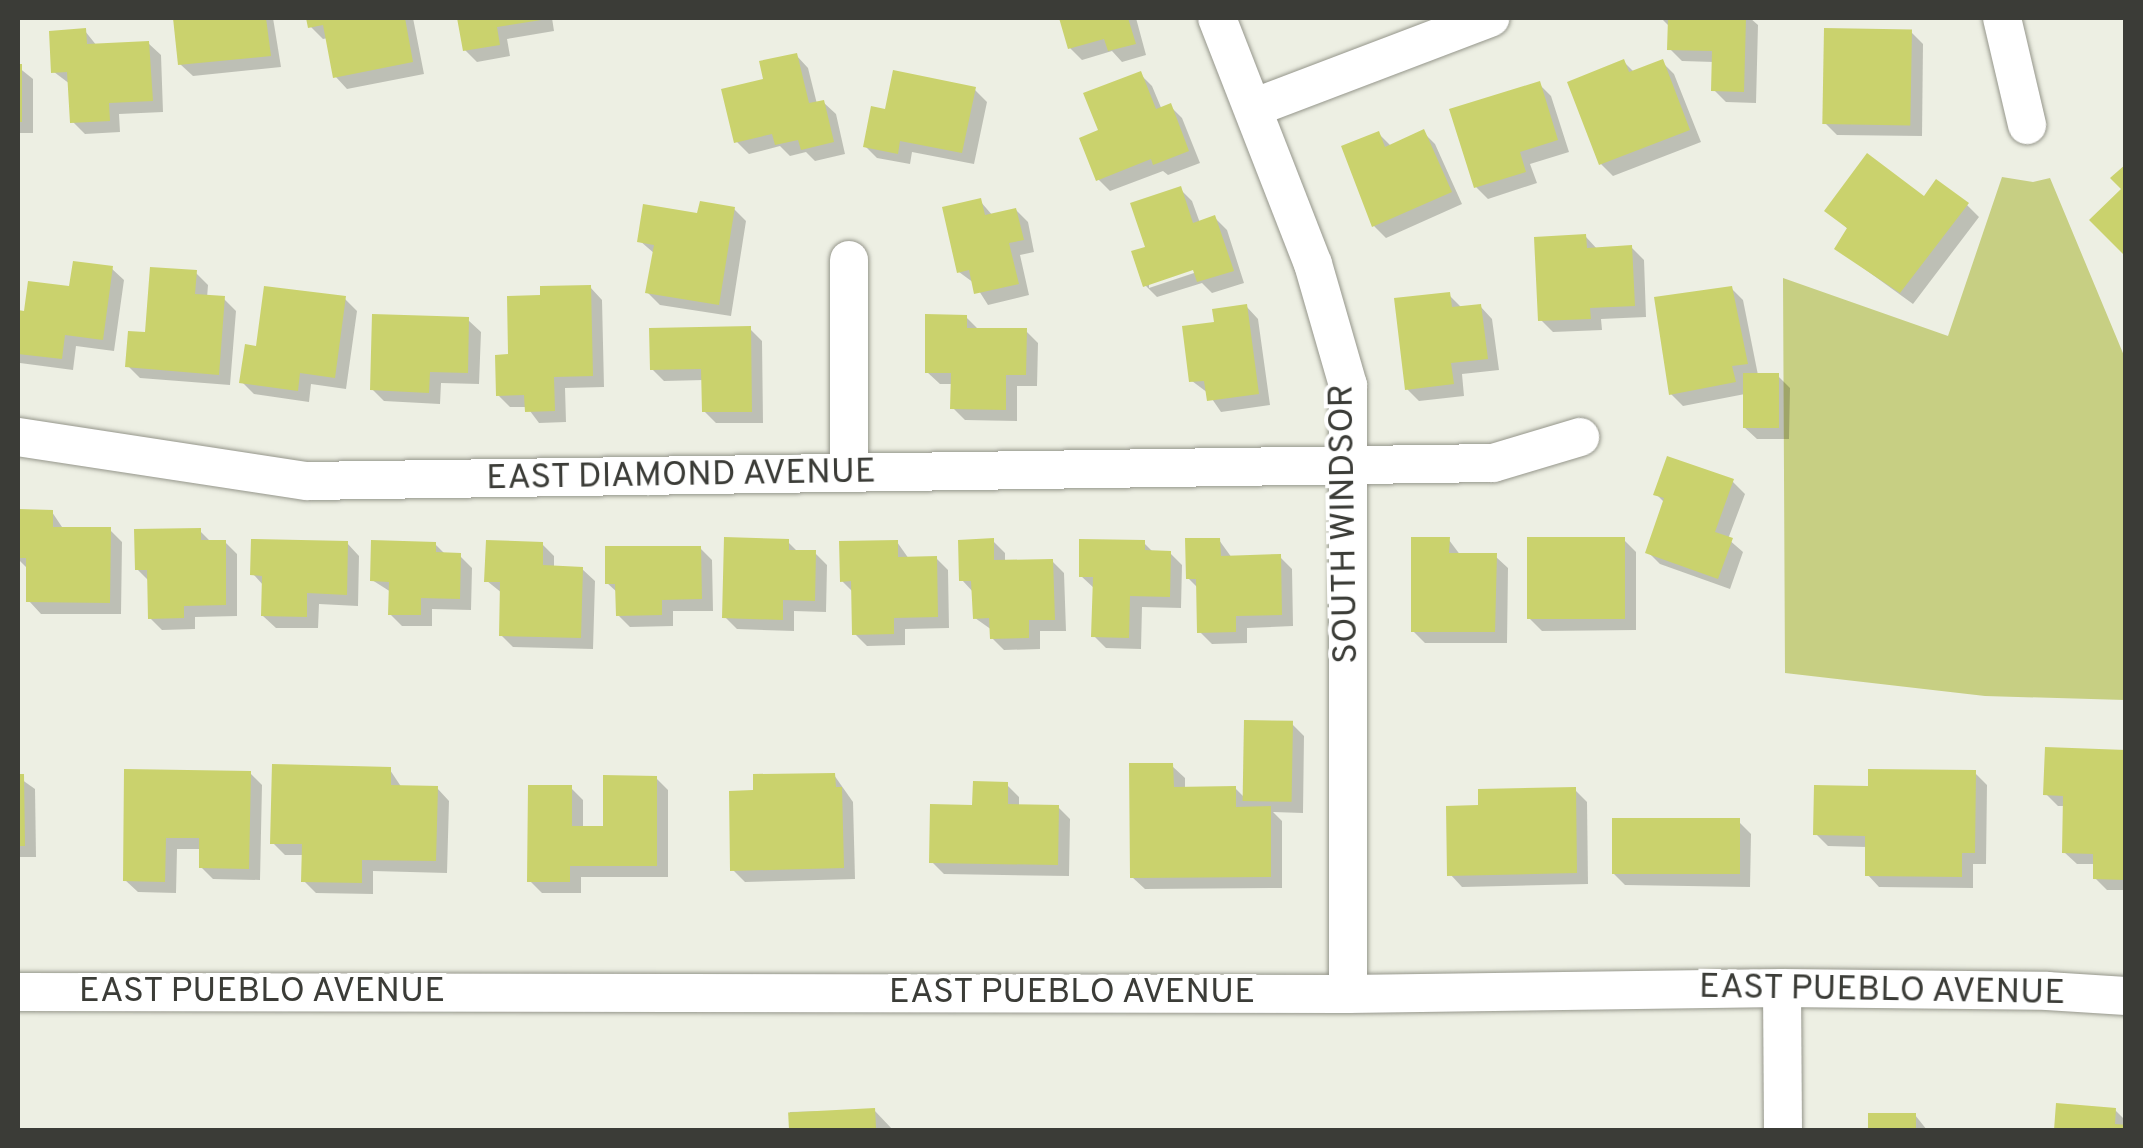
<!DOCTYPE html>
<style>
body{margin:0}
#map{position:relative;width:2143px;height:1148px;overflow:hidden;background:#edefe3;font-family:Overpass,sans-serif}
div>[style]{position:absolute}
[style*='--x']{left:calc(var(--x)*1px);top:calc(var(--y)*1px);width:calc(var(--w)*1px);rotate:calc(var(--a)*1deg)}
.green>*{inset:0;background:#c7cf83}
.shadow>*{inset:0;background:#0003}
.building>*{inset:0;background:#cad26d;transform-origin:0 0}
.roads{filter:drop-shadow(0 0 2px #95968b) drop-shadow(0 0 2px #95968b)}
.street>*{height:38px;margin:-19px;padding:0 19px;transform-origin:19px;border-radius:19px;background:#fff}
span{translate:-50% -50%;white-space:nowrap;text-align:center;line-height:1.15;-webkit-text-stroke:8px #fff;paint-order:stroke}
.street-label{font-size:35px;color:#3b3c37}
.frame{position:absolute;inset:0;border:20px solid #3b3c37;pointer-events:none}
</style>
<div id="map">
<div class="green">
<div style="clip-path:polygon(2002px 177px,2033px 182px,2050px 178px,2125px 358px,2125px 700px,1985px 696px,1785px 673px,1783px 278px,1948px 336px)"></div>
</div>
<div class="shadow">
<div style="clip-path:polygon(176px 18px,273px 18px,281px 67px,193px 76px,180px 64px)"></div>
<div style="clip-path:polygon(309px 18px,413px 18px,424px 74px,347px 89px,335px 76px,328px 38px,323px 39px,311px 27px)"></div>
<div style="clip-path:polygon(459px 18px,552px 18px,554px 31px,507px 39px,510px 56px,477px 62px,465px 50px)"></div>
<div style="clip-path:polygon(1061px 18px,1136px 18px,1146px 55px,1122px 62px,1112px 51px,1082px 60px,1070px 48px)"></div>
<div style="clip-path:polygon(1661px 18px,1750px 18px,1758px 25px,1756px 103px,1726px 102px,1714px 90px,1714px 62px,1682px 61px,1670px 49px,1670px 27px)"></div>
<div style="clip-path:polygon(1839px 18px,1913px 18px,1841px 20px)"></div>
<div style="clip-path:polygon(85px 31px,97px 46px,148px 43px,161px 55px,163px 112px,119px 114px,120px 132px,85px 134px,73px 122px,70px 84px,54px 72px)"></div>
<div style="clip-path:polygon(1911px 32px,1923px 44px,1922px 136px,1837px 135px,1825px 123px)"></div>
<div style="clip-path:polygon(796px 55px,808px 68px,817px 104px,823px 102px,836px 114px,845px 154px,815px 161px,806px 152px,790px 156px,780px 146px,749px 154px,737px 142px,766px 81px)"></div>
<div style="clip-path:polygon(1624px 62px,1634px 72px,1662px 62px,1674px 74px,1701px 142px,1613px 176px,1601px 164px)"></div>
<div style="clip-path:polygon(18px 67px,33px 79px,33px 133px,18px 133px)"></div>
<div style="clip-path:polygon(1140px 74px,1152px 86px,1162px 110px,1170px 106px,1182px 118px,1200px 163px,1168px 175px,1163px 171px,1110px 191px,1098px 179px,1101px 131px)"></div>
<div style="clip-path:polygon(1539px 84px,1551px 96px,1569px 152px,1530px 164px,1537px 183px,1488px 199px,1476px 187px)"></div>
<div style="clip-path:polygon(975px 90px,987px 102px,974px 164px,912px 152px,910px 164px,877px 158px,865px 146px,887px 112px)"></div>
<div style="clip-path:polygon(1423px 132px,1435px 144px,1462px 204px,1386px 238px,1374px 226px,1379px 134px,1392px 147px)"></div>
<div style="clip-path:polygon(evenodd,1180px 189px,1192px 201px,1200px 223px,1215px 218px,1227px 230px,1244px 283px,1212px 293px,1202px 283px,1157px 297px,1145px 285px,1148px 248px,1180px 189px,1204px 264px,1206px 269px,1149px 288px,1149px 282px,1204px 264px)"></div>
<div style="clip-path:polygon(1924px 199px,1967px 205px,1979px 217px,1913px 304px,1837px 249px,1849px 230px,1827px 210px)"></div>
<div style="clip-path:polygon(980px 201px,993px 216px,1016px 210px,1028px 222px,1034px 252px,1020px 255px,1029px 295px,988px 305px,974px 283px,959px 272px)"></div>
<div style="clip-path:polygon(734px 209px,746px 221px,731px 316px,660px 305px,648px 293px,655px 254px,640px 241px,700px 216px)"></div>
<div style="clip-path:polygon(1586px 237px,1598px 250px,1632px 248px,1644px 260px,1646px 317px,1601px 319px,1602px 330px,1553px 332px,1541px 320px)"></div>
<div style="clip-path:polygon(111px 268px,124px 280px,114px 351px,76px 346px,73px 370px,20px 363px,18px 313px,26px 314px)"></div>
<div style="clip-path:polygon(196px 273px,208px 285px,207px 298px,224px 299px,236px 311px,230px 385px,140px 378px,128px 366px)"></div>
<div style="clip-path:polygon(590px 287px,602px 300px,604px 387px,565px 388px,566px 422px,539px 423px,527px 407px,510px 407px,498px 395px,543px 298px)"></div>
<div style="clip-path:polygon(1731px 288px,1743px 300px,1758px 375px,1778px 376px,1790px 388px,1789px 439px,1757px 439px,1744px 427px,1745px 394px,1683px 406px,1671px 394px)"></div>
<div style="clip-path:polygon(1449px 295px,1462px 308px,1480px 306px,1492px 319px,1499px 370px,1462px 374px,1464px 396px,1419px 401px,1407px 389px)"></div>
<div style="clip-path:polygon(345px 299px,357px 311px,346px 389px,311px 384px,309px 402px,254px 394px,242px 382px,258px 349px)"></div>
<div style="clip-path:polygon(1246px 306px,1258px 319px,1270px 405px,1221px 412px,1208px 393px,1192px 381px,1217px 324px)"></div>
<div style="clip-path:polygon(966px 317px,979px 330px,1026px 331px,1038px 343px,1037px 386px,1017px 386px,1017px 421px,965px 420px,953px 408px,953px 384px,940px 384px,927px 372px)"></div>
<div style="clip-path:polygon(468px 320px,481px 332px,479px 384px,441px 383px,440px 404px,384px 401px,372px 389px)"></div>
<div style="clip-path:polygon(750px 329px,762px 341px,763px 423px,716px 423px,704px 411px,704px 380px,664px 381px,652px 369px)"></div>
<div style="clip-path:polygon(1733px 482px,1745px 494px,1728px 539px,1743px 552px,1730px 589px,1660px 564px,1648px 552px,1665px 503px,1656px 494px)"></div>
<div style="clip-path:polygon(18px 512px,52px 512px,64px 530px,110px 530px,122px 542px,121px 614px,41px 614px,29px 601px,29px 570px,18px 559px)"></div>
<div style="clip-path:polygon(200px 531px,211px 542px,225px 542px,237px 554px,237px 616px,195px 617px,195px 629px,162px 630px,150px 618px,150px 582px,137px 569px)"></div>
<div style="clip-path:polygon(1219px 540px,1232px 558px,1280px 557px,1292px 569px,1293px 626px,1247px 628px,1247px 643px,1212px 644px,1200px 632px,1199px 589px,1188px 578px)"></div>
<div style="clip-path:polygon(1449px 540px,1461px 556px,1495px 556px,1508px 568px,1507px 643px,1425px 643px,1413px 631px)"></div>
<div style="clip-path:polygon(1624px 540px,1636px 552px,1636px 630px,1542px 631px,1530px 619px)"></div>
<div style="clip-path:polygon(993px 541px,1005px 553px,1005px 562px,1052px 561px,1064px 573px,1066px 631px,1040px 631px,1040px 649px,1004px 650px,992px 638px,992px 630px,975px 618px,974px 593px,962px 580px)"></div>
<div style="clip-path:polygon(788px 542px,799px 553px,815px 553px,827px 565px,826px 612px,794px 611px,794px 631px,737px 629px,725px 617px)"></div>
<div style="clip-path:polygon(897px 542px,909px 559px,936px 558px,948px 570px,949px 628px,905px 629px,905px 645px,867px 646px,855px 634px,854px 593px,842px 581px)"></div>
<div style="clip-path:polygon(347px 543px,359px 556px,358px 606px,319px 604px,318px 628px,276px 628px,263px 616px,264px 586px,253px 574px)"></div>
<div style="clip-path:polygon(1144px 543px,1154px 553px,1170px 553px,1182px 565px,1181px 608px,1142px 607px,1141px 649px,1106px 648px,1094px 636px,1095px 589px,1081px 576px)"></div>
<div style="clip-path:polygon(435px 544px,446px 555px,460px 556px,472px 568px,471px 610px,432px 609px,432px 626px,402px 626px,390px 614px,391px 592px,372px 580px)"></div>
<div style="clip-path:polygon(542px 544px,554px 556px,554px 568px,582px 569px,595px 581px,593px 649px,513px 647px,501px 635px,502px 593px,487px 581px)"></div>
<div style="clip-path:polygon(700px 548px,712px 560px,713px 611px,673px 611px,673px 626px,630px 627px,618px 615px,618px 593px,607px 583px)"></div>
<div style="clip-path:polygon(1292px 724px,1304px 736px,1303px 813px,1273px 812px,1282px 821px,1282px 888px,1145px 889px,1132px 877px,1172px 766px,1185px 778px,1185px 789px,1235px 788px,1246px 799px)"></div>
<div style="clip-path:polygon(2126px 752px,2126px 890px,2107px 890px,2095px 878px,2095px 864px,2077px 864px,2064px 852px,2066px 806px,2058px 806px,2046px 794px)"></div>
<div style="clip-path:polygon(390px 770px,402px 788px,437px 788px,449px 801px,447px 873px,373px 871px,373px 894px,316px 893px,304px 881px,304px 855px,285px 855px,273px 843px)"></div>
<div style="clip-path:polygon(127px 771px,250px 773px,262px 785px,260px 880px,213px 879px,201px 867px,201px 849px,177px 849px,176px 893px,138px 892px,125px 880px)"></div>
<div style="clip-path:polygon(1975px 773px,1987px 785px,1986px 864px,1973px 864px,1973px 888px,1879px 887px,1867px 874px,1867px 847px,1828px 846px,1816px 834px,1870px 788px)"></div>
<div style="clip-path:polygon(834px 775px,853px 802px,855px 879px,745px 882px,733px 870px,756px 793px)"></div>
<div style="clip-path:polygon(18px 777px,35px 789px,36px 857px,18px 857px)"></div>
<div style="clip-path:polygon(656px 778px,668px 790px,668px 877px,581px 877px,581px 893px,542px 893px,530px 881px,571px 788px,583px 800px,583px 829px,606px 829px)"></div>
<div style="clip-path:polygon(1007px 785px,1019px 797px,1019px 806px,1058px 807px,1070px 819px,1069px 876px,944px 874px,932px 862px,974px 807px)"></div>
<div style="clip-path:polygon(1575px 790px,1587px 802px,1588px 884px,1462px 887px,1450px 874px,1480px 808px)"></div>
<div style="clip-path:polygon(1739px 822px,1751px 834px,1750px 887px,1625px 885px,1613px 873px)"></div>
<div style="clip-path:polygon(2059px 1106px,2115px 1110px,2126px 1121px,2126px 1130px,2056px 1130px)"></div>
<div style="clip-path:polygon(874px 1110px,893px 1130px,791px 1130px,790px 1112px)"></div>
<div style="clip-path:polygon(1871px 1115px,1915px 1115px,1927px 1130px,1871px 1130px)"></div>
</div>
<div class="building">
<div style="clip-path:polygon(173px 18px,266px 18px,271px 56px,178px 65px)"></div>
<div style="clip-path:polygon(306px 18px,405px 18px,413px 62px,333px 78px,323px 25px,308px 28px)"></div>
<div style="clip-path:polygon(457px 18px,541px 18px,541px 20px,497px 27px,500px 45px,463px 51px)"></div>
<div style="clip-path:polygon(1059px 18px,1128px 18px,1136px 44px,1108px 51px,1104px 39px,1068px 49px)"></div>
<div style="clip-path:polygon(1668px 18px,1746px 18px,1744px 92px,1711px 91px,1712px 51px,1667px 50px)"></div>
<div style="clip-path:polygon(86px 28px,87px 44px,149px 41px,153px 101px,109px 103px,110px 121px,70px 123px,67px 72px,51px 73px,49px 31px)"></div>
<div style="left:1824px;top:28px;width:88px;height:96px;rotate:1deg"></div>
<div style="clip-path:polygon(797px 53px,809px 103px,824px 100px,834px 142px,801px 150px,798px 140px,775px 145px,772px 134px,734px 143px,721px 89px,763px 79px,759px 61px)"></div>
<div style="clip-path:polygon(1624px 59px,1629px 72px,1663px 59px,1690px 130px,1599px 165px,1567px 82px)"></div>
<div style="left:18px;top:64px;width:4px;height:58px"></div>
<div style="clip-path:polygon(893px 70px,976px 87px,962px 153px,900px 141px,898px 154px,863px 147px,871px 106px,885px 109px)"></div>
<div style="clip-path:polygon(1141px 71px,1156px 109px,1171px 103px,1189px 151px,1153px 165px,1151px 159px,1096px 181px,1079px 138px,1098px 130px,1083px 93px)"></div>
<div style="clip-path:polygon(1540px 81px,1558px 140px,1520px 152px,1526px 172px,1474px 188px,1449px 109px)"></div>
<div style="clip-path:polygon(1424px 129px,1452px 192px,1372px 227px,1341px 146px,1379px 131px,1385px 147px)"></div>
<div style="clip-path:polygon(1867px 153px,1924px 196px,1936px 179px,1969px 203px,1900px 293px,1834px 249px,1847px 228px,1824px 211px)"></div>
<div style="clip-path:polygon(2126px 164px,2126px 257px,2089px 220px,2121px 189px,2110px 178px)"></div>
<div style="clip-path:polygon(1181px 186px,1193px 223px,1215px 215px,1234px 271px,1197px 282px,1193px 270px,1143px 287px,1131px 251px,1145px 247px,1130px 203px)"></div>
<div style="clip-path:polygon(981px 198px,985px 215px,1016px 208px,1024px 240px,1009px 243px,1019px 284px,974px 294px,969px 270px,957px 273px,942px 207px)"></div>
<div style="clip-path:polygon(700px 201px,735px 207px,719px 305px,645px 293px,654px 245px,637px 242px,643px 204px,697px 213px)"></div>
<div style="clip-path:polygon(1586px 234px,1587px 248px,1632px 245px,1635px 306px,1590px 308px,1591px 319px,1538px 321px,1534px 237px)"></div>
<div style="clip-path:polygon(73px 261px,113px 266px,103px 340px,65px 335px,62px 359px,18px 354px,18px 310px,24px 311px,28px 281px,69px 286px)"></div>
<div style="clip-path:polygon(150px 267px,197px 270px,195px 294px,225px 296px,219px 375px,125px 367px,128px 331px,145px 332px)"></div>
<div style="clip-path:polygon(591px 285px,593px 376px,554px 377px,555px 411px,525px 412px,524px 395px,496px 396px,495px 355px,508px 354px,507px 296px,540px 295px,540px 286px)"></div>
<div style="clip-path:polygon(264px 286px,346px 296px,335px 378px,300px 373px,298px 391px,239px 383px,245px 344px,256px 346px)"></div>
<div style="clip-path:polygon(1732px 286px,1748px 364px,1732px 366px,1736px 382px,1669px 395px,1654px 297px)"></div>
<div style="clip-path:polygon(1450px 292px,1452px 307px,1481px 304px,1488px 359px,1451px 363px,1454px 384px,1405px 390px,1394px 298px)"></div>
<div style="clip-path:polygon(1247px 304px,1259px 394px,1207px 401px,1204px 381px,1189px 382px,1182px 326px,1214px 322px,1212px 309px)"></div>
<div style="clip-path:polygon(372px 314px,469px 317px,468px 373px,430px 372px,429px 393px,370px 390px)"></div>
<div style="clip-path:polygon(925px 314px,967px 315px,967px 328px,1027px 328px,1026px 375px,1006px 375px,1006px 410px,950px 409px,951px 373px,925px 373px)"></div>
<div style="clip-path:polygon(751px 326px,752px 412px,702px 412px,701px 369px,650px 370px,649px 328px)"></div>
<div style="left:1743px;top:373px;width:36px;height:55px"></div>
<div style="clip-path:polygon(1667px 456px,1734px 479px,1715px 532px,1733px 538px,1718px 579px,1645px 553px,1664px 498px,1653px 495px)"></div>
<div style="clip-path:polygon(18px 509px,53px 510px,53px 527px,111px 527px,110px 603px,26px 602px,26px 558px,18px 558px)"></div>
<div style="clip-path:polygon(201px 528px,201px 540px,226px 540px,226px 605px,184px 606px,184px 618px,148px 619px,147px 570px,135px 570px,134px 529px)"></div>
<div style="clip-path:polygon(724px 537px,789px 539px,789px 550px,816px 550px,815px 601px,783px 600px,783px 620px,722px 618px)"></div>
<div style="clip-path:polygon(1411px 537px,1450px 537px,1449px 553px,1497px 553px,1495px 632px,1411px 632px)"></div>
<div style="left:1625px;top:537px;width:82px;height:98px;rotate:90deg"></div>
<div style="clip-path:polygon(994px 538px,994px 560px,1053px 559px,1055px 620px,1029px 620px,1029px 638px,990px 639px,989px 618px,973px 619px,971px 581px,959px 581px,958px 540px)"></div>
<div style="clip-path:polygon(1185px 538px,1220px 538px,1221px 556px,1281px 554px,1282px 615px,1236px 616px,1236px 632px,1197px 633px,1196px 579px,1186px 579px)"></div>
<div style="clip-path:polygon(251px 539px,348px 541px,347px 595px,307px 593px,307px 617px,261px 616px,262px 576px,250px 575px)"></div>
<div style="clip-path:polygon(1079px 539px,1145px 540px,1145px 550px,1171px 551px,1170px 597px,1130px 596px,1129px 638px,1091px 637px,1093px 577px,1079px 577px)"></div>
<div style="clip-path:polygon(371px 540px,436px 542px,436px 552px,461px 553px,460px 599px,421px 598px,421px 615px,388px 615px,389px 582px,370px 581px)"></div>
<div style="clip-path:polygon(486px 540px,543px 542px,543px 565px,583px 567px,581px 638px,499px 636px,500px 582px,484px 582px)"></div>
<div style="clip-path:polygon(898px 540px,898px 557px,937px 556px,938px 617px,894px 618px,894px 634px,852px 635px,851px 581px,840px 582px,839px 541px)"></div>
<div style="clip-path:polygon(605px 546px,701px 546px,702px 599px,662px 600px,662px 615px,616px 616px,615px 584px,605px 584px)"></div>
<div style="left:1244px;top:720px;width:49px;height:81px;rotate:1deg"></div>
<div style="clip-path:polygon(2045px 747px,2126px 750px,2126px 880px,2093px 879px,2093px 854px,2062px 853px,2063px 796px,2043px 795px)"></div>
<div style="clip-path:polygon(1129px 763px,1173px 763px,1174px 787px,1236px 786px,1236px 807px,1271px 806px,1271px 877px,1130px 878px)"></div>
<div style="clip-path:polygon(272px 764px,391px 767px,391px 785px,438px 786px,436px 861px,362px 860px,362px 883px,301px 882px,302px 844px,270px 844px)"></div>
<div style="clip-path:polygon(124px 769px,251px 771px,249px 869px,199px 868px,199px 838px,166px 838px,165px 882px,123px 881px)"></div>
<div style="clip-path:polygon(1868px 769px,1976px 770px,1975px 853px,1962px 853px,1962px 877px,1865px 876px,1865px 836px,1813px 835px,1814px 785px,1868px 786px)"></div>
<div style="clip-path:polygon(835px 773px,836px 787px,842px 787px,844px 868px,730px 871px,729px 791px,753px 790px,753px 774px)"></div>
<div style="clip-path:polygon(18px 774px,24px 774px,25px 846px,18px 846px)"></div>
<div style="clip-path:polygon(603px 775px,657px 776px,657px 866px,570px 866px,570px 882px,527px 882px,528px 785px,572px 785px,572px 826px,603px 826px)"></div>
<div style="clip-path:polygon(973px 781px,1008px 782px,1008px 804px,1059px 805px,1058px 865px,929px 863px,930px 804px,972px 805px)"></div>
<div style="clip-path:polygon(1576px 787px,1577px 873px,1447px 876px,1446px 806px,1478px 805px,1478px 789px)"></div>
<div style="left:1612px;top:818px;width:128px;height:56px"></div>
<div style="clip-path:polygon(2056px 1103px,2116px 1108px,2115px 1124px,2126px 1125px,2126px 1130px,2054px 1130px)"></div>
<div style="left:875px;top:1108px;width:22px;height:87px;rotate:87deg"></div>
<div style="left:1868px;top:1113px;width:48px;height:17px"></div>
</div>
<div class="roads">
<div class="street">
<div style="--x:1217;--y:18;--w:264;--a:68.7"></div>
<div style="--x:1313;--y:264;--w:126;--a:73.9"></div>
<div style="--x:1348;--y:385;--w:609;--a:90"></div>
<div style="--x:2002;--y:18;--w:110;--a:76.8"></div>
<div style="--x:1253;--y:108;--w:254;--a:-20.8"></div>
<div style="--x:849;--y:260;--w:213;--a:90"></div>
<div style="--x:18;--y:437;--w:292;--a:8.7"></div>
<div style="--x:307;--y:481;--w:1186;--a:-0.87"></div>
<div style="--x:1493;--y:463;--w:91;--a:-16.6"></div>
<div style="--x:1782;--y:988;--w:142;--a:89.6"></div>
<div style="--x:18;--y:992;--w:1330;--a:0.09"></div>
<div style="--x:1348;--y:994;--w:434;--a:-0.8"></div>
<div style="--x:1782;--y:988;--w:265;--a:0.6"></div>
<div style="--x:2047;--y:991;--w:79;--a:3.6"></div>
</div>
</div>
<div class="street-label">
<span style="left:681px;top:476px;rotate:-1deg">EAST DIAMOND AVENUE</span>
<span style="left:1345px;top:524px;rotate:-91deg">SOUTH WINDSOR</span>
<span style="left:1882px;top:991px;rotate:1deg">EAST PUEBLO AVENUE</span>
<span style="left:262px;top:992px">EAST PUEBLO AVENUE</span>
<span style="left:1072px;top:993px">EAST PUEBLO AVENUE</span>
</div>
<div class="frame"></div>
</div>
